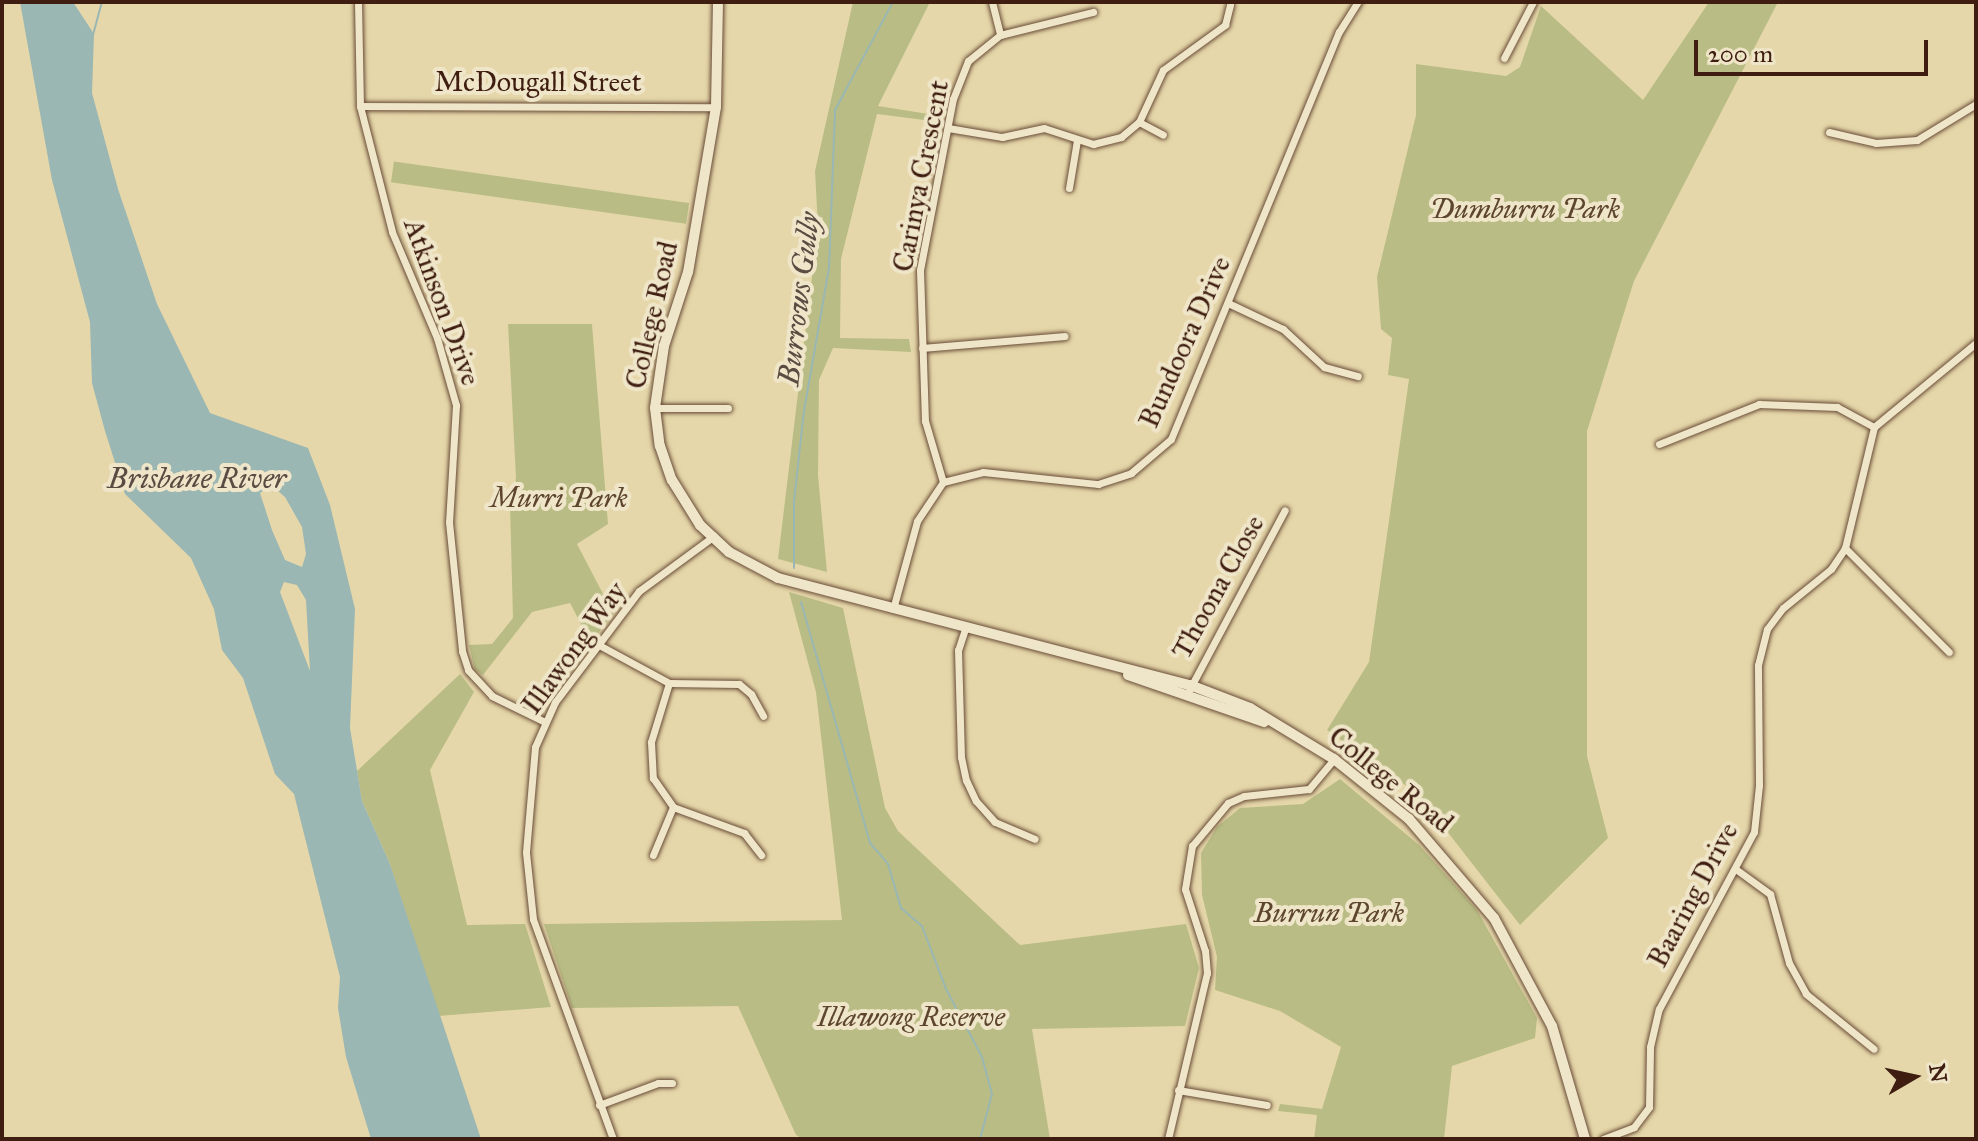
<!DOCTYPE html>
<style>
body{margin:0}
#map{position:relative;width:1978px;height:1141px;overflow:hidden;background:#e6d7aa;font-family:"IM FELL Great Primer",serif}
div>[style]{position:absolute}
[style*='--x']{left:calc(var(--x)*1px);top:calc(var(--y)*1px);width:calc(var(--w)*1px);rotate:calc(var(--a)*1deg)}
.green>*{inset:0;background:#b9bd85;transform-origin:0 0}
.water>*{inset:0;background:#9ab7b3}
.stream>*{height:2px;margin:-1px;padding:0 1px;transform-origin:1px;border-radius:1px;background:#9ab7b3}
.roads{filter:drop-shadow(0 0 2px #694c37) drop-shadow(0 0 2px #694c37)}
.street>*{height:7px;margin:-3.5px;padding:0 3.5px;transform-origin:3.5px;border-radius:3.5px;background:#efe5c8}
.secondary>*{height:10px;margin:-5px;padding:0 5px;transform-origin:5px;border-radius:5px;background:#efe5c8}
span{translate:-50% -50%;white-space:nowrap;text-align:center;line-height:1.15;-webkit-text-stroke:8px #efe5c8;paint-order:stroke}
.street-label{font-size:28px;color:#3f1e11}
.park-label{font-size:28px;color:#5e462e;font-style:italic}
.water-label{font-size:30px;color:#5a4c42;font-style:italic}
.frame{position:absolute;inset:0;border:4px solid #3f1e11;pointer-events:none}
.north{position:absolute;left:1874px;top:1037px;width:80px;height:80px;-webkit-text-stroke:6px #efe5c8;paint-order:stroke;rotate:81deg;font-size:22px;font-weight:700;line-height:32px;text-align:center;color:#3f1e11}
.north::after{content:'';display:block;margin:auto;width:28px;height:36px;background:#3f1e11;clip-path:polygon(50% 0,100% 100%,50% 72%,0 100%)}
.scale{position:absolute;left:1694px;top:40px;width:234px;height:36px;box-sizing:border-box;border:4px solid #3f1e11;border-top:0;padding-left:10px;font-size:24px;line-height:28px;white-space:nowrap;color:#3f1e11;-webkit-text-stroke:6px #efe5c8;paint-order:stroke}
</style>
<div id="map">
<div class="green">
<div style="clip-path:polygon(853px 2px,930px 2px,878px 106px,941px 116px,940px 122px,877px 114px,841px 259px,840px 338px,909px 339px,911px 352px,833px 348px,819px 380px,818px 475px,827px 572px,778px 559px,818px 227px,815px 171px)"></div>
<div style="clip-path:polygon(1709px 2px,1778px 2px,1634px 281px,1587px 431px,1587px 756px,1608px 838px,1520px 925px,1418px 794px,1327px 730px,1369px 662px,1409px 379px,1388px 375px,1392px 338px,1381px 329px,1377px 277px,1416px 115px,1416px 64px,1506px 76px,1520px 67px,1541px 6px,1643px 100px)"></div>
<div style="left:689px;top:203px;width:21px;height:298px;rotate:98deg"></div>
<div style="clip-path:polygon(508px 324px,592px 324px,608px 524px,577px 544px,613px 613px,591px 643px,570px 603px,532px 612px,483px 675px,475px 670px,469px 645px,492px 644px,513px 618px,510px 506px,516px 478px)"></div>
<div style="clip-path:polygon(789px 592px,843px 608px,885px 808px,898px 831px,1020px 945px,1186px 924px,1199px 968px,1185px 1026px,1032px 1029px,1050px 1139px,803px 1139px,796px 1135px,738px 1006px,572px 1008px,544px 924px,842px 920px,816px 692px)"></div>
<div style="clip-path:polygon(460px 674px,474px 692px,430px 770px,467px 925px,525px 924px,551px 1007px,438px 1016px,390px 864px,362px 801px,357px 771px)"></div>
<div style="clip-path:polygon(1340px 779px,1419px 845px,1477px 910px,1537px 1018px,1535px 1038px,1452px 1066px,1444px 1139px,1314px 1139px,1317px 1115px,1278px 1111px,1280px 1104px,1322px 1109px,1341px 1047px,1280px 1011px,1215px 990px,1217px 957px,1202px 895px,1201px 853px,1217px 827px,1240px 808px,1303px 804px)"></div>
</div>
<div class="water">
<div style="clip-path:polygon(evenodd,20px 2px,73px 2px,94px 34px,92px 93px,118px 189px,157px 304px,210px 413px,308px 448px,330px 505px,355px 609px,350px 728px,362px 801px,390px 864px,481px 1139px,371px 1139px,346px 1057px,338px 1008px,340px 977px,294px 794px,275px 774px,243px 678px,222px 650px,214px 609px,191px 558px,125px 494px,105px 431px,92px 383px,90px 322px,52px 180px,20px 2px,271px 485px,285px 497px,302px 527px,306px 554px,302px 567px,285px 560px,272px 530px,260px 493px,271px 485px,20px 2px,284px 582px,297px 585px,306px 600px,310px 671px,280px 592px,284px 582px)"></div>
</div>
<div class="stream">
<div style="--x:93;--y:35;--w:34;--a:-75"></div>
<div style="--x:794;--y:568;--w:67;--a:-90"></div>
<div style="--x:794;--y:501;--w:91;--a:-83.7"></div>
<div style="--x:804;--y:411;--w:145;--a:-80.1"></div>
<div style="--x:829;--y:268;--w:158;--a:-87.8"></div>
<div style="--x:835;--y:110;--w:123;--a:-61.8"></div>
<div style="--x:801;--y:602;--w:251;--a:74"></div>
<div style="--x:870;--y:843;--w:28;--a:49"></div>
<div style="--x:888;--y:864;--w:46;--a:73.5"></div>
<div style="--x:901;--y:908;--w:28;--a:41"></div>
<div style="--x:922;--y:926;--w:67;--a:69.1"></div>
<div style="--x:946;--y:989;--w:77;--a:62.1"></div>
<div style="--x:982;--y:1057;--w:38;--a:75"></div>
<div style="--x:992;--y:1094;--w:47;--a:104.9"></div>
</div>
<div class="roads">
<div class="street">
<div style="--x:358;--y:2;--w:104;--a:88.9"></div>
<div style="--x:360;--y:106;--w:130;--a:75.7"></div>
<div style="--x:392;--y:232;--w:115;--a:67"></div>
<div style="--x:437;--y:338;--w:70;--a:74.2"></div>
<div style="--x:456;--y:405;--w:117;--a:93.4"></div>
<div style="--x:449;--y:522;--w:130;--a:84.2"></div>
<div style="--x:462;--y:651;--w:20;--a:72"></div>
<div style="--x:468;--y:670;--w:35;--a:47"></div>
<div style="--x:492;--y:696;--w:57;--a:26.1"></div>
<div style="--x:992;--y:2;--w:34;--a:76"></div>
<div style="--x:1504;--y:58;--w:63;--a:-62.6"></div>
<div style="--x:360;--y:106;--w:356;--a:0.2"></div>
<div style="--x:1139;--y:122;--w:27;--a:28"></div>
<div style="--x:948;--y:128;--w:55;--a:9.5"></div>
<div style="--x:1002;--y:137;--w:43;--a:-12.1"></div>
<div style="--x:1044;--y:128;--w:52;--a:18.1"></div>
<div style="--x:1093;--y:144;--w:29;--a:-14"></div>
<div style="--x:1121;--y:137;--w:23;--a:-40"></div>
<div style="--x:1139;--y:122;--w:57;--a:-65.2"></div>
<div style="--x:1163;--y:70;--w:77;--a:-36"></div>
<div style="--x:1225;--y:25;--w:21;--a:-76"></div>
<div style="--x:1829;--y:132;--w:48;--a:13.2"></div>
<div style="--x:1876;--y:143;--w:41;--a:-4.2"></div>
<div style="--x:1917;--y:140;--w:69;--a:-31.4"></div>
<div style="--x:1069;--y:188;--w:49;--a:-80.5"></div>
<div style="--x:1228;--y:303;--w:61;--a:25.3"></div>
<div style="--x:1283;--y:329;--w:56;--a:42.8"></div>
<div style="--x:1324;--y:367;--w:35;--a:15"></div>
<div style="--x:922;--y:348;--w:143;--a:-4.8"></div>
<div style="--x:655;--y:408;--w:73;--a:0"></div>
<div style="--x:1659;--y:444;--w:108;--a:-21.8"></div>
<div style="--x:1759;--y:404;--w:78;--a:2.2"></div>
<div style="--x:1837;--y:407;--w:42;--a:28.4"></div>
<div style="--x:943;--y:482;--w:64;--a:-106.4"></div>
<div style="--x:925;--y:421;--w:151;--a:-91.9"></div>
<div style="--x:920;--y:270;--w:174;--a:-79.1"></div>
<div style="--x:953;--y:99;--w:41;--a:-68.5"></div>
<div style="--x:968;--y:61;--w:41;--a:-39.1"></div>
<div style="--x:1000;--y:35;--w:96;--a:-13.9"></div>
<div style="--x:1845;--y:548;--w:147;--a:45"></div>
<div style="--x:893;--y:609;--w:91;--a:-74.7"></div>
<div style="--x:917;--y:521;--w:47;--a:-56.3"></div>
<div style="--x:943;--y:482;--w:41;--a:-14"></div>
<div style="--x:983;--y:472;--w:116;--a:6"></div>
<div style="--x:1098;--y:484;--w:35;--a:-18"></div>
<div style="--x:1131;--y:473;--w:52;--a:-40.4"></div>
<div style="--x:1171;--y:439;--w:440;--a:-67.6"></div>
<div style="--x:1339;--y:32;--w:36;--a:-58"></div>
<div style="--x:965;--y:629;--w:22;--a:108"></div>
<div style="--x:958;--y:650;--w:107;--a:88.4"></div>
<div style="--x:961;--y:757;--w:24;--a:78"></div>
<div style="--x:966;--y:780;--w:23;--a:65"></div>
<div style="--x:976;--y:801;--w:28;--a:48"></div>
<div style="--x:995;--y:822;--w:43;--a:23"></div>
<div style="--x:599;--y:645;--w:80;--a:28.5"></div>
<div style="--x:669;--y:683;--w:70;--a:0.8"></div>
<div style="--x:739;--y:684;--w:16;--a:40"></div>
<div style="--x:751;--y:694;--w:25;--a:61"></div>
<div style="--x:669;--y:683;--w:62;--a:107"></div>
<div style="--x:651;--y:742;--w:36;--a:87"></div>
<div style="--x:653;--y:778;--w:35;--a:55"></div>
<div style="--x:673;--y:807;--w:76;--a:20.1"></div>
<div style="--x:744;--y:833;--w:28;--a:52"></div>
<div style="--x:1187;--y:694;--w:208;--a:-62"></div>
<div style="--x:653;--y:855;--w:52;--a:-67.4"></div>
<div style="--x:1737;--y:870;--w:41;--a:36"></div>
<div style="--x:1770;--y:894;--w:72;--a:74.6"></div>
<div style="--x:1789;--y:963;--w:35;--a:61"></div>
<div style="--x:1806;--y:994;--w:87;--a:39"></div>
<div style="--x:1178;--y:1090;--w:90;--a:9.6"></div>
<div style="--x:599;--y:1105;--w:63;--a:-20.4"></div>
<div style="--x:658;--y:1083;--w:14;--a:0"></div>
<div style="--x:613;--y:1139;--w:234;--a:-110"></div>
<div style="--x:533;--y:919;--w:67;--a:-96"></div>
<div style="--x:526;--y:852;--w:105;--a:-85.1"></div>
<div style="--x:535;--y:747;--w:49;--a:-66"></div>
<div style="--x:555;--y:702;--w:139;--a:-52.9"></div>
<div style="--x:639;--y:591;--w:93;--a:-36.3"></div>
<div style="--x:1168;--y:1139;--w:171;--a:-76.8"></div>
<div style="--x:1207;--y:973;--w:22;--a:-95"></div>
<div style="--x:1205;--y:951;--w:65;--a:-107.9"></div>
<div style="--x:1185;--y:889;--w:44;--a:-80.8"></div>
<div style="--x:1192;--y:846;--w:56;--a:-50.1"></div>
<div style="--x:1228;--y:803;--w:17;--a:-24"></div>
<div style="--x:1244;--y:796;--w:65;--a:-6.1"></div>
<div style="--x:1309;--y:789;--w:39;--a:-50"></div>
<div style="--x:1603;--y:1139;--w:33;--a:-21"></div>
<div style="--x:1634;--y:1127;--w:25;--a:-53"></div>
<div style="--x:1649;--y:1107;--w:60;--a:-89"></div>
<div style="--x:1650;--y:1047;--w:39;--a:-77"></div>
<div style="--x:1659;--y:1009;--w:201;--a:-61.8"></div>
<div style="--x:1754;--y:832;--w:47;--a:-83.9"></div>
<div style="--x:1759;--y:785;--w:120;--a:-90.5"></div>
<div style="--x:1758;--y:665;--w:37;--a:-76"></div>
<div style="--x:1767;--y:629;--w:26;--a:-53"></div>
<div style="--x:1783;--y:608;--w:62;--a:-39.1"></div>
<div style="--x:1831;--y:569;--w:25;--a:-56"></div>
<div style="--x:1845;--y:548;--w:124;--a:-76.5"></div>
<div style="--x:1874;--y:427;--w:132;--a:-39.5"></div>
</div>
<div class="secondary">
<div style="--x:718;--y:2;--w:105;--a:91.1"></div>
<div style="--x:716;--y:107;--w:167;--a:99.6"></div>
<div style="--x:688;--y:272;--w:78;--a:108"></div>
<div style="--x:664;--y:346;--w:63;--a:98.3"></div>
<div style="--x:655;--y:408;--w:38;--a:83"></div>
<div style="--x:660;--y:446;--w:36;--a:71"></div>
<div style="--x:672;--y:480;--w:53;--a:58.1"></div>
<div style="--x:700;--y:525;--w:40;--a:43"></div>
<div style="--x:729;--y:552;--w:55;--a:28"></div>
<div style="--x:778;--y:578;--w:426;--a:14.6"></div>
<div style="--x:1190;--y:685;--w:64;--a:21"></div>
<div style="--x:1250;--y:708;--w:98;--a:31.3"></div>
<div style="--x:1334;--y:759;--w:96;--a:38.7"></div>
<div style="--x:1409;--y:819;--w:130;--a:49.4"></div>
<div style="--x:1494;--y:918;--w:123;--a:61.8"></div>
<div style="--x:1552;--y:1026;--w:118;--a:73.7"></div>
<div style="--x:1128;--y:675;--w:144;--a:19.1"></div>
</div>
</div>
<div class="street-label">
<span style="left:538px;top:82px">McDougall Street</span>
<span style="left:921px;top:176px;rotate:-79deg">Carinya Crescent</span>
<span style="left:442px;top:302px;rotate:70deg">Atkinson Drive</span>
<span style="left:652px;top:315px;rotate:-77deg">College Road</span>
<span style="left:1185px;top:342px;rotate:-66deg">Bundoora Drive</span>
<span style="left:1218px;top:587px;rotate:-61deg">Thoona Close</span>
<span style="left:574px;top:648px;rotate:-54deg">Illawong Way</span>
<span style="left:1391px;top:780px;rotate:39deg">College Road</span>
<span style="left:1693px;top:895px;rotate:-62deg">Baaring Drive</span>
</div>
<div class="park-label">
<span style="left:1525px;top:209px">Dumburru Park</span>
<span style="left:559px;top:498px">Murri Park</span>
<span style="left:1329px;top:913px">Burrun Park</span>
<span style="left:911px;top:1017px">Illawong Reserve</span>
</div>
<div class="water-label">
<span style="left:799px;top:299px;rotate:-83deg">Burrows Gully</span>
<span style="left:197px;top:478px">Brisbane River</span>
</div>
<div class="frame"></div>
<div class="north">N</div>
<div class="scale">200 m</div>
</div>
